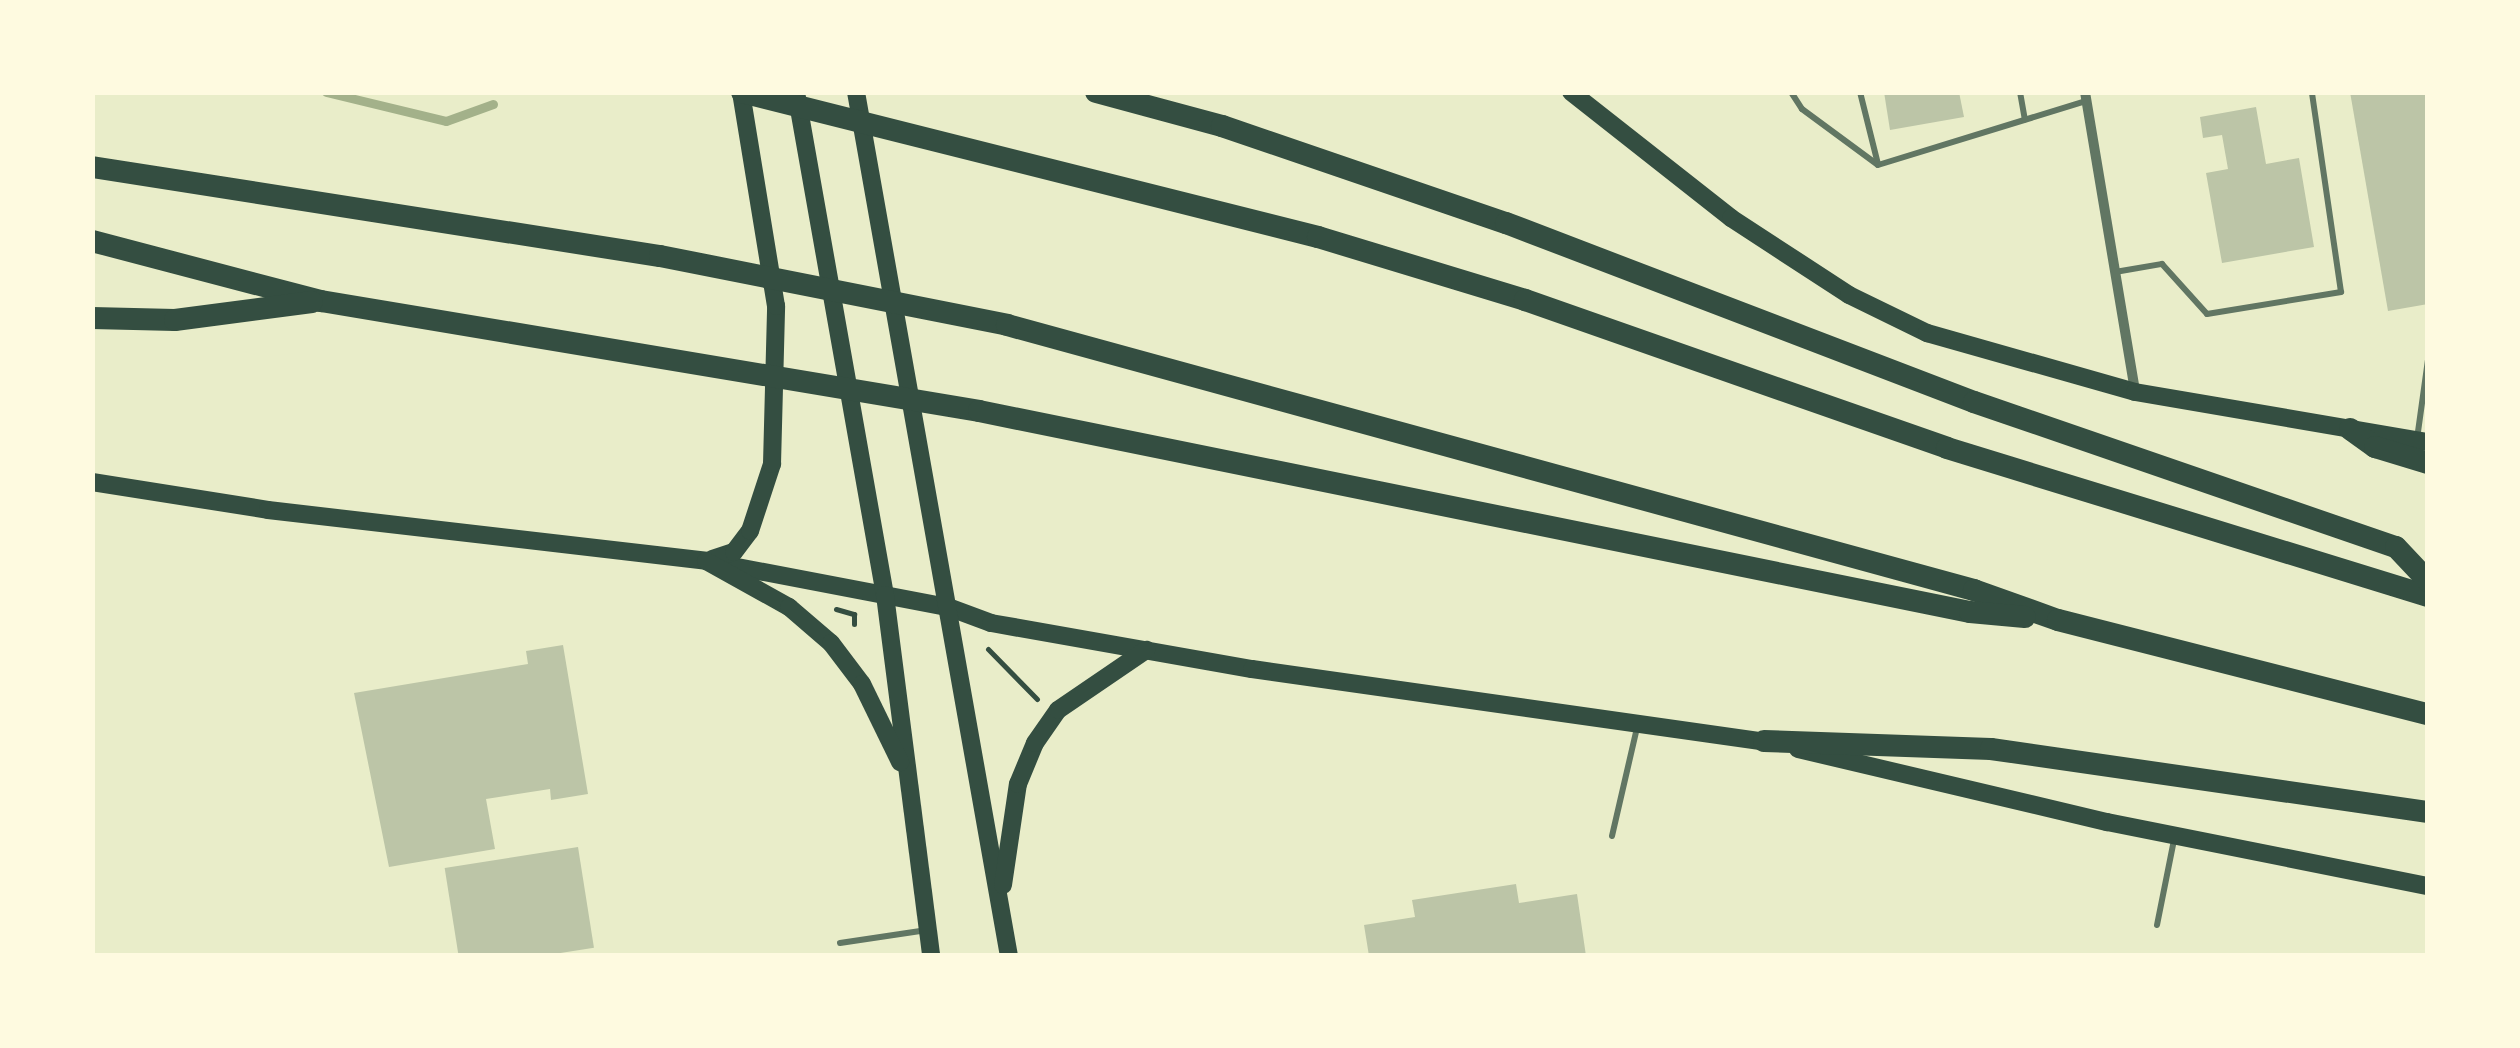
<!DOCTYPE html>
<style>
body{margin:0}
#map{position:relative;width:2520px;height:1048px;overflow:hidden;background:#e9edc9;font-family:"DejaVu Sans",sans-serif}
div>[style]{position:absolute}
[style*='--x']{left:calc(var(--x)*1px);top:calc(var(--y)*1px);width:calc(var(--w)*1px);rotate:calc(var(--a)*1deg)}
.stream>*{height:9px;margin:-4.5px;padding:0 4.5px;transform-origin:4.5px;border-radius:4.5px;background:#a3b18a}
.building>*{inset:0;background:#bcc5a7;transform-origin:0 0}
.path>*{height:5px;margin:-2.5px;padding:0 2.5px;transform-origin:2.5px;border-radius:2.5px;background:#344e41}
.service>*{height:6px;margin:-3px;padding:0 3px;transform-origin:3px;border-radius:3px;background:#617663}
.minor>*{height:10px;margin:-5px;padding:0 5px;transform-origin:5px;border-radius:5px;background:#617663}
.secondary>*{height:18px;margin:-9px;padding:0 9px;transform-origin:9px;border-radius:9px;background:#344e41}
.primary>*{height:18px;margin:-9px;padding:0 9px;transform-origin:9px;border-radius:9px;background:#344e41}
.motorway>*{height:22px;margin:-11px;padding:0 11px;transform-origin:11px;border-radius:11px;background:#344e41}
span{translate:-50% -50%;white-space:nowrap;text-align:center;line-height:1.15;-webkit-text-stroke:10px #fefae0;paint-order:stroke}
.frame{position:absolute;inset:0;border:95px solid #fefae0;pointer-events:none}
</style>
<div id="map">
<div class="stream">
<div style="--x:326;--y:92;--w:123;--a:13.6"></div>
<div style="--x:446;--y:121;--w:50;--a:-19.9"></div>
</div>
<div class="building">
<div style="clip-path:polygon(1884px 92px,1959px 92px,1964px 117px,1890px 130px)"></div>
<div style="clip-path:polygon(2350px 92px,2428px 92px,2428px 304px,2388px 311px)"></div>
<div style="clip-path:polygon(2256px 107px,2266px 164px,2299px 158px,2314px 247px,2222px 263px,2206px 173px,2228px 169px,2222px 135px,2203px 138px,2200px 117px)"></div>
<div style="clip-path:polygon(563px 645px,588px 794px,551px 800px,550px 789px,486px 799px,495px 849px,389px 867px,354px 693px,528px 664px,526px 651px)"></div>
<div style="left:578px;top:847px;width:102px;height:135px;rotate:81deg"></div>
<div style="clip-path:polygon(1516px 884px,1519px 903px,1577px 894px,1586px 956px,1369px 956px,1364px 925px,1415px 917px,1412px 900px)"></div>
</div>
<div class="path">
<div style="--x:836;--y:609;--w:19;--a:16"></div>
<div style="--x:854;--y:614;--w:10;--a:90"></div>
<div style="--x:988;--y:649;--w:70;--a:45.6"></div>
</div>
<div class="service">
<div style="--x:1791;--y:92;--w:20;--a:57"></div>
<div style="--x:1802;--y:109;--w:94;--a:36.4"></div>
<div style="--x:1878;--y:165;--w:218;--a:-17.1"></div>
<div style="--x:1860;--y:92;--w:74;--a:76"></div>
<div style="--x:2020;--y:92;--w:28;--a:80"></div>
<div style="--x:2115;--y:272;--w:48;--a:-9.7"></div>
<div style="--x:2162;--y:264;--w:67;--a:48"></div>
<div style="--x:2207;--y:314;--w:136;--a:-9.3"></div>
<div style="--x:2341;--y:292;--w:202;--a:-98.3"></div>
<div style="--x:2417;--y:439;--w:80;--a:-82.1"></div>
<div style="--x:1612;--y:836;--w:111;--a:-77"></div>
<div style="--x:2157;--y:925;--w:87;--a:-78.7"></div>
<div style="--x:840;--y:943;--w:88;--a:-8.5"></div>
</div>
<div class="minor">
<div style="--x:2085;--y:92;--w:304;--a:80.5"></div>
</div>
<div class="secondary">
<div style="--x:1571;--y:92;--w:204;--a:38.2"></div>
<div style="--x:1731;--y:218;--w:141;--a:33.1"></div>
<div style="--x:1849;--y:295;--w:87;--a:26"></div>
<div style="--x:1927;--y:333;--w:216;--a:15.8"></div>
<div style="--x:2135;--y:392;--w:297;--a:9.7"></div>
<div style="--x:92;--y:482;--w:178;--a:9"></div>
<div style="--x:268;--y:510;--w:441;--a:6.6"></div>
<div style="--x:706;--y:561;--w:246;--a:10.8"></div>
<div style="--x:948;--y:607;--w:46;--a:20.4"></div>
<div style="--x:991;--y:623;--w:265;--a:10"></div>
<div style="--x:1252;--y:669;--w:526;--a:8.08"></div>
<div style="--x:712;--y:559;--w:23;--a:-18"></div>
<div style="--x:734;--y:552;--w:26;--a:-53"></div>
<div style="--x:750;--y:531;--w:71;--a:-71.8"></div>
<div style="--x:772;--y:464;--w:158;--a:-88.5"></div>
<div style="--x:776;--y:306;--w:217;--a:-99.3"></div>
<div style="--x:1798;--y:749;--w:318;--a:13.3"></div>
<div style="--x:2107;--y:822;--w:327;--a:11.3"></div>
</div>
<div class="primary">
<div style="--x:796;--y:92;--w:511;--a:79.97"></div>
<div style="--x:885;--y:595;--w:364;--a:82.7"></div>
<div style="--x:856;--y:92;--w:877;--a:79.96"></div>
<div style="--x:706;--y:561;--w:95;--a:29"></div>
<div style="--x:789;--y:607;--w:55;--a:40.6"></div>
<div style="--x:831;--y:643;--w:51;--a:52.9"></div>
<div style="--x:862;--y:684;--w:87;--a:64"></div>
<div style="--x:1003;--y:885;--w:102;--a:-81.6"></div>
<div style="--x:1018;--y:784;--w:44;--a:-67.5"></div>
<div style="--x:1035;--y:743;--w:40;--a:-55.1"></div>
<div style="--x:1058;--y:710;--w:107;--a:-34.3"></div>
</div>
<div class="motorway">
<div style="--x:742;--y:92;--w:594;--a:14.13"></div>
<div style="--x:1318;--y:237;--w:216;--a:16.9"></div>
<div style="--x:1525;--y:300;--w:447;--a:19.3"></div>
<div style="--x:1947;--y:448;--w:503;--a:17.1"></div>
<div style="--x:1096;--y:92;--w:131;--a:15.1"></div>
<div style="--x:1222;--y:126;--w:300;--a:18.9"></div>
<div style="--x:1506;--y:223;--w:501;--a:20.93"></div>
<div style="--x:1974;--y:402;--w:446;--a:19"></div>
<div style="--x:2396;--y:547;--w:47;--a:46.7"></div>
<div style="--x:92;--y:167;--w:575;--a:8.91"></div>
<div style="--x:660;--y:256;--w:354;--a:11.2"></div>
<div style="--x:1007;--y:325;--w:1003;--a:15.33"></div>
<div style="--x:1974;--y:590;--w:89;--a:19.7"></div>
<div style="--x:2058;--y:620;--w:382;--a:14.3"></div>
<div style="--x:92;--y:241;--w:237;--a:14.7"></div>
<div style="--x:321;--y:301;--w:667;--a:9.49"></div>
<div style="--x:979;--y:411;--w:1011;--a:11.47"></div>
<div style="--x:1970;--y:612;--w:55;--a:5.2"></div>
<div style="--x:92;--y:318;--w:83;--a:1.4"></div>
<div style="--x:175;--y:320;--w:138;--a:-7.5"></div>
<div style="--x:2350;--y:429;--w:31;--a:36"></div>
<div style="--x:2375;--y:447;--w:55;--a:16.8"></div>
<div style="--x:1764;--y:741;--w:227;--a:2"></div>
<div style="--x:1991;--y:749;--w:442;--a:8.2"></div>
</div>
<div class="frame"></div>
</div>
